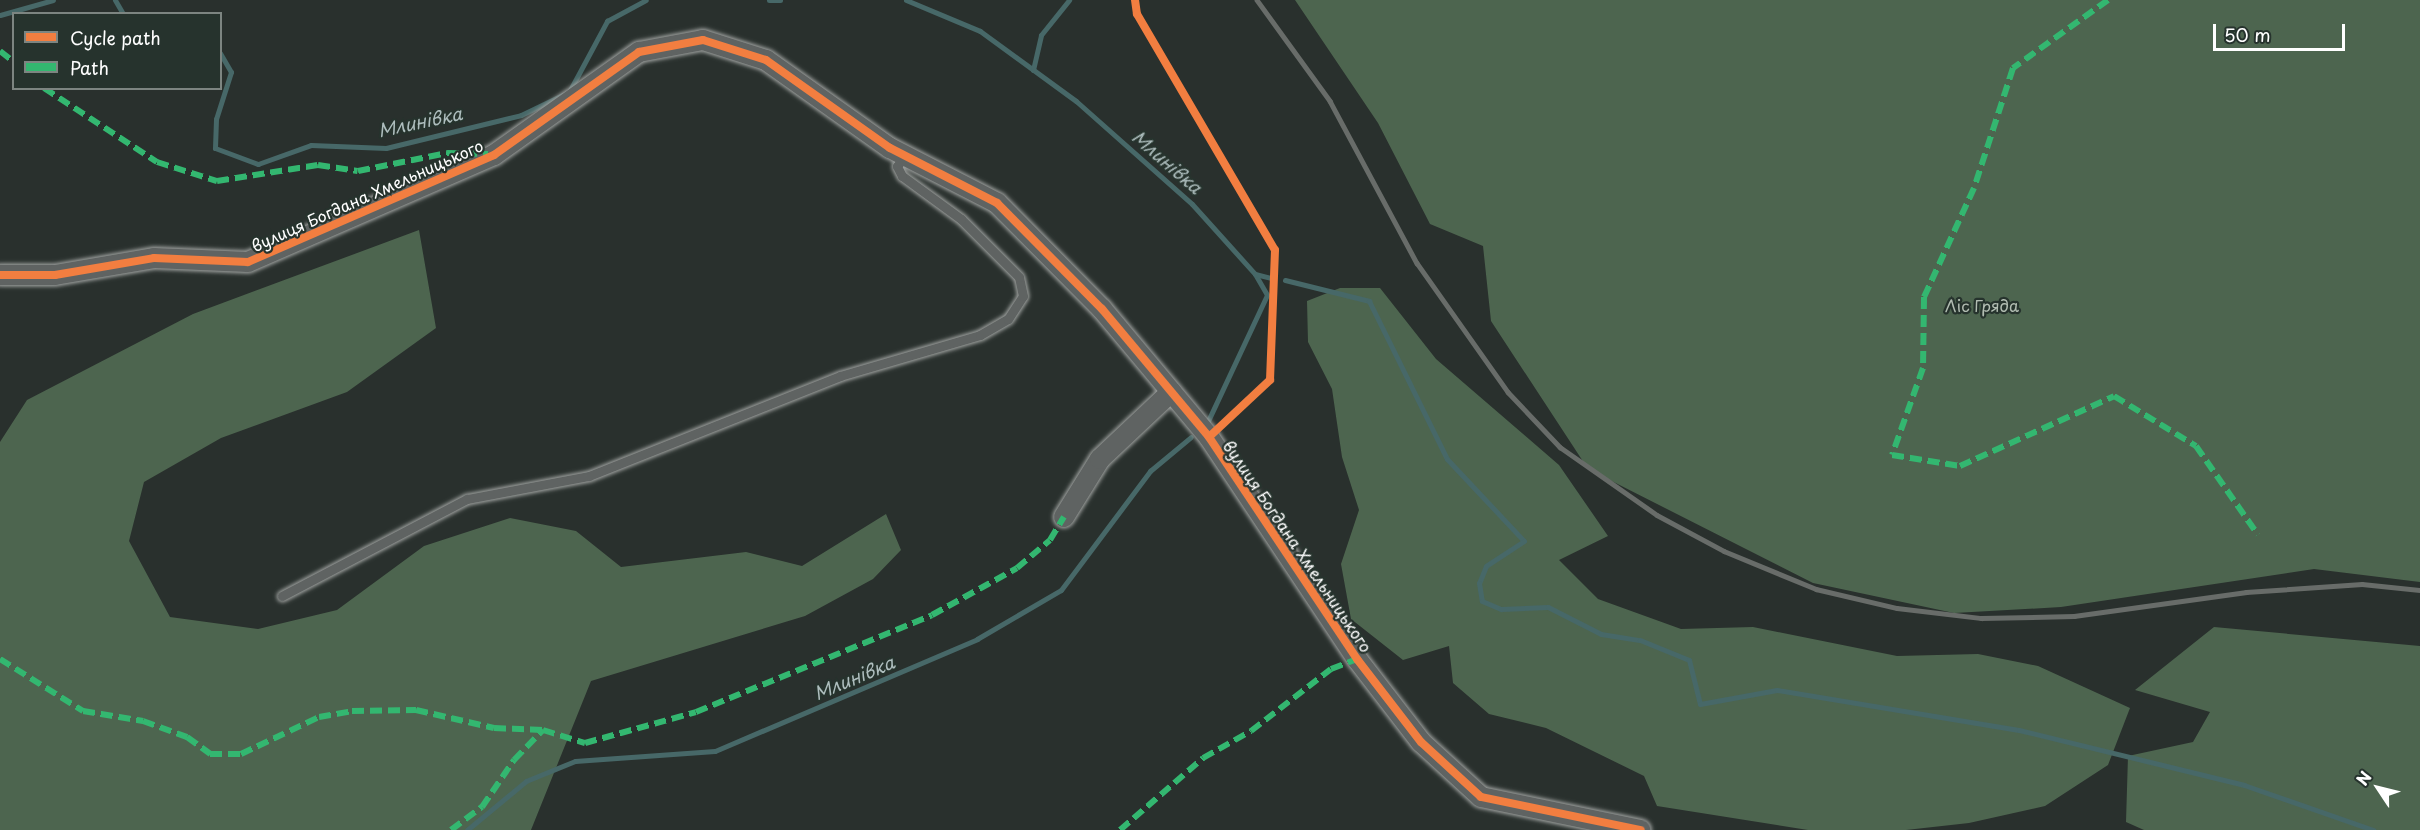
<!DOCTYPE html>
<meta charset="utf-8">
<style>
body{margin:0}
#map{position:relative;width:2420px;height:830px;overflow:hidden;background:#29302d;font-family:"Playpen Sans",sans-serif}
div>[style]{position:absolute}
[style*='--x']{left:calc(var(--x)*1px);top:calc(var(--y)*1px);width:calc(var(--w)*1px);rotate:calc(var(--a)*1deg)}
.green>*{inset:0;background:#4d654f}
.stream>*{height:5px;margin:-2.5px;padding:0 2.5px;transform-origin:2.5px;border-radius:2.5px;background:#476868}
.roads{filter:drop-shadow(0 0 2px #9fa2a0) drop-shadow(0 0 2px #9fa2a0)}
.service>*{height:9px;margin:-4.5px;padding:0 4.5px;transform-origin:4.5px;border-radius:4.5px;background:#5f6362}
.minor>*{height:20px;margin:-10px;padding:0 10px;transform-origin:10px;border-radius:10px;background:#5f6362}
.rail>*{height:4.5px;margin:-2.25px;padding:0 2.25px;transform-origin:2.25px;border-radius:2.25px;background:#686c69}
.quiet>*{height:6px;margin-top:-3px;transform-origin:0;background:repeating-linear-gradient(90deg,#33b770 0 12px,transparent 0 18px)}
.cycleway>*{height:8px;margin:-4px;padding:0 4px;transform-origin:4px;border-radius:4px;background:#f27e40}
span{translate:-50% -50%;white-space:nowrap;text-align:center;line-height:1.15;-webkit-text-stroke:4.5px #26332d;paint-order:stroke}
.street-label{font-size:16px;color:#fff}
.park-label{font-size:16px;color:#b2bdb2}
.water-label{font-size:18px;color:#aebebe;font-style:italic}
.legend{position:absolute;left:12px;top:12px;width:210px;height:78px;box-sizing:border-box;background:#26332d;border:2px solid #7d8581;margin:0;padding:8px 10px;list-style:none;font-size:18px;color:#fff}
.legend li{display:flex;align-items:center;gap:12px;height:30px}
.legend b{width:30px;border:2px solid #7d8581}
.north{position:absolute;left:2348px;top:758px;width:60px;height:60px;-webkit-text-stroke:4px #26332d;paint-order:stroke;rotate:305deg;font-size:16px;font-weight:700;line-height:24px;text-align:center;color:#fff}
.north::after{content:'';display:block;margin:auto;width:21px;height:27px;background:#fff;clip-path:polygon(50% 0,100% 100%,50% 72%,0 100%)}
.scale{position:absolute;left:2213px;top:24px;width:132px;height:27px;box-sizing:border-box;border:3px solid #fff;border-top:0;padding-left:8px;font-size:18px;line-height:21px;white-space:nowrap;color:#fff;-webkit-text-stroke:4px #26332d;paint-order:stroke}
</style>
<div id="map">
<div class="green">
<div style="clip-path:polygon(1295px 0,2420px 0,2420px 582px,2314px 569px,2061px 607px,1954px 613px,1813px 583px,1588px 469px,1491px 321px,1483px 246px,1430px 224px,1378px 123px)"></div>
<div style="clip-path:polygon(419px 230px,436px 328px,347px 392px,221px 438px,144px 482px,129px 541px,170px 617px,258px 629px,337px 610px,424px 546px,510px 518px,576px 531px,621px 567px,746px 552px,802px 566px,886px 514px,901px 550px,873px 579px,805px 616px,591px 681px,531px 830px,0 830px,0 442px,27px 400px,193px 314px)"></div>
<div style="clip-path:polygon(1340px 288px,1380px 288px,1436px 359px,1559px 465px,1608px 536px,1559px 560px,1598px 599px,1681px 629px,1753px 627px,1897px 656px,1978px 654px,2038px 666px,2130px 708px,2108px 765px,2045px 806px,1969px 823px,1906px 830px,1808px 830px,1657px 806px,1644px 776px,1546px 728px,1489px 714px,1453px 683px,1449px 646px,1403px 660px,1351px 619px,1341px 564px,1359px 510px,1342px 457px,1332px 389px,1308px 342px,1307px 301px)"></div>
<div style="clip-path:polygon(2214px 627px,2420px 646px,2420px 830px,2144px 830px,2126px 822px,2128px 756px,2193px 742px,2210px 712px,2135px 690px)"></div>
</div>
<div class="stream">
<div style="--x:115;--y:0;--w:16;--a:60"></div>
<div style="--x:769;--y:0;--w:11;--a:0"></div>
<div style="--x:906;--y:0;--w:80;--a:22.7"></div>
<div style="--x:980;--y:31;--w:119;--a:36.1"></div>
<div style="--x:1076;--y:101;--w:155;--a:41.6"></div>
<div style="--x:1192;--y:204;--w:94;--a:48"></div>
<div style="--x:1255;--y:274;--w:24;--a:60"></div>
<div style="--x:1267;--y:295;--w:144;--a:115.1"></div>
<div style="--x:0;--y:15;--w:55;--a:-15.8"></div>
<div style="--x:220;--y:53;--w:22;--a:60"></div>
<div style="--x:231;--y:72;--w:49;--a:107.7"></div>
<div style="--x:216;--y:119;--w:29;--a:92"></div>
<div style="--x:215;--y:148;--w:46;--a:20.4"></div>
<div style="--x:258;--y:164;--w:56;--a:-19.7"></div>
<div style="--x:311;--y:145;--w:75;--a:2.3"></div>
<div style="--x:386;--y:148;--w:139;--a:-13.7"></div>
<div style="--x:521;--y:115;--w:53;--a:-25.6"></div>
<div style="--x:569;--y:92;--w:81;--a:-61.8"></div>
<div style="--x:607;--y:21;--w:44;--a:-28.3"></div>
<div style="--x:1033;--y:70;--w:36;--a:-77"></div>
<div style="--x:1041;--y:35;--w:45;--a:-51.3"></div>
<div style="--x:1255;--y:274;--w:16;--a:14"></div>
<div style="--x:1285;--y:280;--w:87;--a:14"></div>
<div style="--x:1369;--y:301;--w:176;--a:63.7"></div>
<div style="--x:1447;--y:459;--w:112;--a:46.8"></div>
<div style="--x:1524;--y:541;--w:45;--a:146.7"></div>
<div style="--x:1486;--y:566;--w:18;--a:112"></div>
<div style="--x:1479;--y:583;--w:18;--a:81"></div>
<div style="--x:1482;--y:601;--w:21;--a:23"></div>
<div style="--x:1501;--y:609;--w:47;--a:-2.4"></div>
<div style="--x:1548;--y:607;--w:59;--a:27"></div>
<div style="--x:1601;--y:634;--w:39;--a:9"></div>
<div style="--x:1640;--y:640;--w:53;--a:22.2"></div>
<div style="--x:1689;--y:660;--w:45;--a:76"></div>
<div style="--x:1700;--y:704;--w:78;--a:-10.3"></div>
<div style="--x:1777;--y:690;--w:245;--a:9.4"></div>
<div style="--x:2019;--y:730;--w:232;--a:13.7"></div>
<div style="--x:2244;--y:785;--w:137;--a:19.2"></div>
<div style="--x:467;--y:830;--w:77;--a:-39.7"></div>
<div style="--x:526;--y:781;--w:53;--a:-22.2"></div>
<div style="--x:575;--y:761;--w:140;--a:-4.1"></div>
<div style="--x:715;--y:751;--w:285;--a:-23.1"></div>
<div style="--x:977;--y:639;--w:97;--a:-30.3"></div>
<div style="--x:1061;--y:590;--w:149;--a:-53.2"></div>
<div style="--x:1150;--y:471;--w:53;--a:-39.7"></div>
</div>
<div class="roads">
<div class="service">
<div style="--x:282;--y:596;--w:209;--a:-27.7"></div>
<div style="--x:467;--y:499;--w:124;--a:-10.7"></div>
<div style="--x:589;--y:476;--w:270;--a:-21.7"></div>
<div style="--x:840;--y:376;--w:146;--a:-16.3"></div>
<div style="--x:980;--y:335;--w:32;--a:-30"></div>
<div style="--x:1008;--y:319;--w:27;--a:-57"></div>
<div style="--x:1023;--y:296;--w:19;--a:-102"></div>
<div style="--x:1019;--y:277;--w:82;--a:-135"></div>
<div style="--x:961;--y:219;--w:73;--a:-143.9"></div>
<div style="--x:902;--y:176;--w:11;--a:-117"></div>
<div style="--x:897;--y:166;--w:13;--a:-51"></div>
</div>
<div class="minor">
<div style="--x:0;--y:275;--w:55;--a:0"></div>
<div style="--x:55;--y:275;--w:100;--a:-9.7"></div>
<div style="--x:154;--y:258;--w:94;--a:2.4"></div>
<div style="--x:248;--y:262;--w:268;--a:-23.5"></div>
<div style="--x:494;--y:155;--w:178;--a:-35.4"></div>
<div style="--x:639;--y:52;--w:65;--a:-10.6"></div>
<div style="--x:703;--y:40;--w:66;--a:17.6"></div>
<div style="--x:766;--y:60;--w:152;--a:35.4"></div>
<div style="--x:890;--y:148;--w:120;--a:27.2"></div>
<div style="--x:997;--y:203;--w:149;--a:45.3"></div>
<div style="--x:1102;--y:309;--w:167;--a:50.1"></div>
<div style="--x:1209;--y:437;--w:267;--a:56.3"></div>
<div style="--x:1357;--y:659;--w:105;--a:52.4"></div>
<div style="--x:1421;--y:742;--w:81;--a:42.5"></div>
<div style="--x:1481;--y:797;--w:163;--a:11.7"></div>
<div style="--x:1064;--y:517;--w:68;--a:-58.2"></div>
<div style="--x:1100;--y:459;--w:98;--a:-43.3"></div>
</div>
</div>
<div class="rail">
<div style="--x:1257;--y:0;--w:125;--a:54.1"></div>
<div style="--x:1330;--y:101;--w:184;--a:61.8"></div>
<div style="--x:1417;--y:263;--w:158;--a:54.8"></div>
<div style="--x:1508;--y:392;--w:76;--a:46.6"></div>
<div style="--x:1560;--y:447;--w:118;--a:35"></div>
<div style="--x:1657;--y:515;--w:76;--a:28.2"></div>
<div style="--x:1724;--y:551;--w:100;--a:22.4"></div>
<div style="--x:1816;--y:589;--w:83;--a:13.2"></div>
<div style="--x:1897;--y:608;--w:85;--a:6.8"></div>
<div style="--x:1981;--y:618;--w:93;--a:-1.2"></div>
<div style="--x:2074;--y:616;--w:174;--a:-7.9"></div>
<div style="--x:2246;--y:592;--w:116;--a:-3.9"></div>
<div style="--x:2362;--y:584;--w:58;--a:5.9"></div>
</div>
<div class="quiet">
<div style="--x:2108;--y:0;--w:117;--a:144.4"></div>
<div style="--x:2013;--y:68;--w:126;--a:108"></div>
<div style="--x:1974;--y:188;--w:120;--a:114.6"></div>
<div style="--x:1924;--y:297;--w:71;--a:90.8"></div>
<div style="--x:1923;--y:368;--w:92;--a:109.6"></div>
<div style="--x:1892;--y:455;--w:69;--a:9.2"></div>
<div style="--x:1960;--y:466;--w:169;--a:-24.4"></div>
<div style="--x:2114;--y:396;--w:96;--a:31.4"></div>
<div style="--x:2196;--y:446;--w:108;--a:55.1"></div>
<div style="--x:0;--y:51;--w:18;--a:38"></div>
<div style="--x:44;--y:88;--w:135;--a:33.2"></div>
<div style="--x:157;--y:162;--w:63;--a:17.6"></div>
<div style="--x:217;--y:181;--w:102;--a:-9"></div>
<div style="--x:318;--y:165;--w:40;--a:8.5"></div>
<div style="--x:358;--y:171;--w:91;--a:-11.4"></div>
<div style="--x:447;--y:153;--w:41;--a:1.4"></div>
<div style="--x:0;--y:659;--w:98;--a:32.1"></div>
<div style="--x:83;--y:711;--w:61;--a:9.5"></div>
<div style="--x:143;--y:721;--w:47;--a:20"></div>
<div style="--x:187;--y:737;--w:29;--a:36"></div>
<div style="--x:210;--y:754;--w:31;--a:0"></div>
<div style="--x:241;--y:754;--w:86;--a:-25.4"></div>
<div style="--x:319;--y:717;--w:34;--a:-10"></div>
<div style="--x:352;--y:711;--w:64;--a:-0.9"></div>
<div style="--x:416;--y:710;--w:80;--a:13"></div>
<div style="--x:494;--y:728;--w:49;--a:2.3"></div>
<div style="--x:451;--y:830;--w:39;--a:-37"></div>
<div style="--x:482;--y:807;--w:57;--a:-55.8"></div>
<div style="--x:514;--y:760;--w:42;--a:-46"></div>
<div style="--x:543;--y:730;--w:44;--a:17.2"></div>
<div style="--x:585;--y:743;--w:115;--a:-15.6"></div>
<div style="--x:696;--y:712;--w:255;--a:-22.3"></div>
<div style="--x:932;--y:615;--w:97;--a:-28.9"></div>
<div style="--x:1017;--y:568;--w:43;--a:-40.3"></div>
<div style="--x:1050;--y:540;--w:27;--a:-59"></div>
<div style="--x:1120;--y:830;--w:110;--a:-40.9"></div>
<div style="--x:1203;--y:758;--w:55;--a:-29.4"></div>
<div style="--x:1251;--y:731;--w:101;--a:-37.8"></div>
<div style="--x:1331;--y:669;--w:28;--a:-21"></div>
</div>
<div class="cycleway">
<div style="--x:1135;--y:0;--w:14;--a:82"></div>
<div style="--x:1137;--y:14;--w:273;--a:59.7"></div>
<div style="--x:1275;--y:250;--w:130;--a:92.2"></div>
<div style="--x:1270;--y:380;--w:83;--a:136.9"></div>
<div style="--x:0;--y:275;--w:55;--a:0"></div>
<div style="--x:55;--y:275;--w:100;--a:-9.7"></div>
<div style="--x:154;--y:258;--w:94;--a:2.4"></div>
<div style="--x:248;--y:262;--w:268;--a:-23.5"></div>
<div style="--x:494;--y:155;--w:178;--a:-35.4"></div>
<div style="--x:639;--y:52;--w:65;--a:-10.6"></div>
<div style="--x:703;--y:40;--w:66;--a:17.6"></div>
<div style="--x:766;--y:60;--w:152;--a:35.4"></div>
<div style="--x:890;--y:148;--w:120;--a:27.2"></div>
<div style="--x:997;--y:203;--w:149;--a:45.3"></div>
<div style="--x:1102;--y:309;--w:167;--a:50.1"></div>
<div style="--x:1209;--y:437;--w:267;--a:56.3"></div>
<div style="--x:1357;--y:659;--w:105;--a:52.4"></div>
<div style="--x:1421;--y:742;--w:81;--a:42.5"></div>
<div style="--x:1481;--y:797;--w:163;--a:11.7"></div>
</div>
<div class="street-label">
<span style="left:367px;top:195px;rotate:-24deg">вулиця Богдана Хмельницького</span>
<span style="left:1298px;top:546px;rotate:56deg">вулиця Богдана Хмельницького</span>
</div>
<div class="park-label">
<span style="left:1982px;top:305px">Ліс Гряда</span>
</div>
<div class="water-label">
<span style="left:420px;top:122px;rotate:-12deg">Млинівка</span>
<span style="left:1167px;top:162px;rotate:41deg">Млинівка</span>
<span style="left:854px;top:678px;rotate:-23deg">Млинівка</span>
</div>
<ul class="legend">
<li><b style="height:8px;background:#f27e40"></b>Cycle path</li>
<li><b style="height:8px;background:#33b770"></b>Path</li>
</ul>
<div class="north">N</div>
<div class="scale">50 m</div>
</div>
